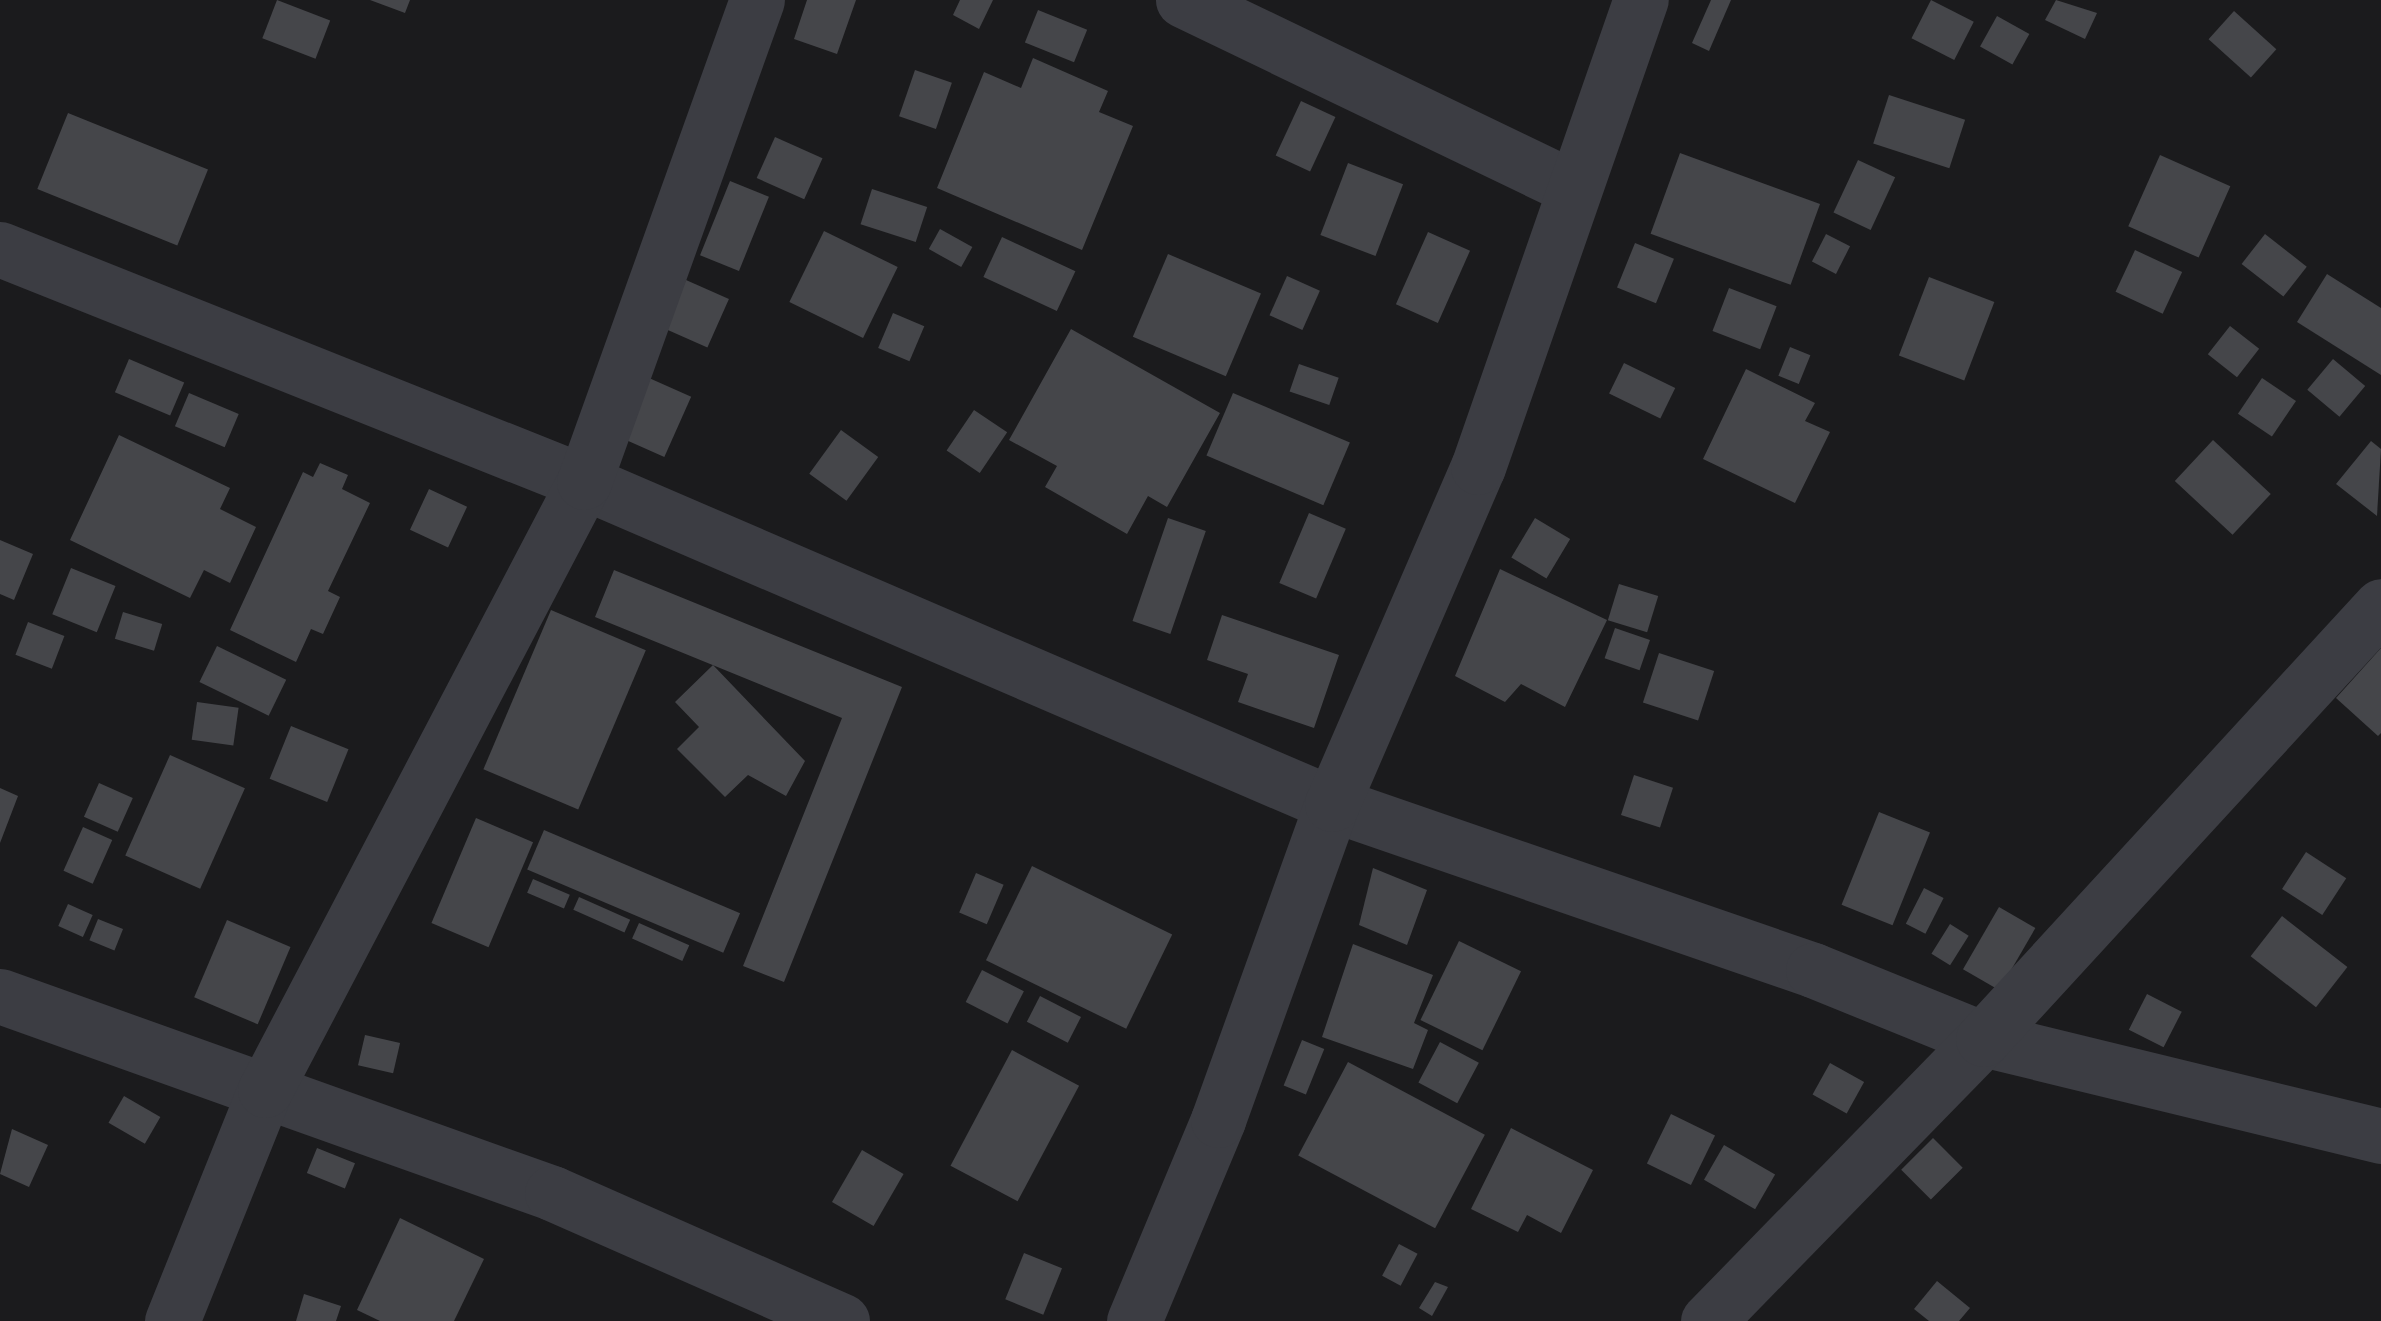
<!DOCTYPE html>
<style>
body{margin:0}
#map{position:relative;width:2381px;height:1321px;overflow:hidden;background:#1b1b1d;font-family:"Work Sans",sans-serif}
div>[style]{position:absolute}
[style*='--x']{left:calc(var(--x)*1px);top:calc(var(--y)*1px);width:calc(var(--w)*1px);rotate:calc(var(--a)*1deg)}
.building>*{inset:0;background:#45464a;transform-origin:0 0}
.minor>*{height:55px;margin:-27.5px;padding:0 27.5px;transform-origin:27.5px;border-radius:27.5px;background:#3c3d43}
span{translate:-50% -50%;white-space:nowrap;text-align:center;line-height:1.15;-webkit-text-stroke:10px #161618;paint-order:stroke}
</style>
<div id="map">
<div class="building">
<div style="left:277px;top:0;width:57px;height:41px;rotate:21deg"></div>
<div style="clip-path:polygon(370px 0,410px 0,405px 13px)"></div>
<div style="clip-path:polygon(807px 0,856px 0,837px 54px,794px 39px)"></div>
<div style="clip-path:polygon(960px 0,993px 0,979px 29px,953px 15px)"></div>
<div style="clip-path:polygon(1711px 0,1731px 0,1709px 51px,1692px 43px)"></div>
<div style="left:1931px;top:0;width:48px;height:43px;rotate:27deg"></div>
<div style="clip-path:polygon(2056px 0,2097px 13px,2085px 39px,2045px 20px)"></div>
<div style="left:1038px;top:10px;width:53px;height:35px;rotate:22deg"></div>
<div style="left:2234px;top:11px;width:57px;height:38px;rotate:42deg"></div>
<div style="left:1997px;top:16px;width:37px;height:35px;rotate:29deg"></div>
<div style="clip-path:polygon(1033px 58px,1108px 91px,1099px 112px,1133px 126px,1082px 250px,937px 188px,984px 72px,1021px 88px)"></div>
<div style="left:915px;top:70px;width:39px;height:49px;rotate:19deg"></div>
<div style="left:1889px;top:95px;width:80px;height:51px;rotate:18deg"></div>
<div style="left:1301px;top:101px;width:38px;height:60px;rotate:25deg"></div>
<div style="left:68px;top:113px;width:151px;height:82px;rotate:22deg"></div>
<div style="left:775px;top:137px;width:52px;height:45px;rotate:24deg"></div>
<div style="left:1680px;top:153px;width:149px;height:86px;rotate:20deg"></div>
<div style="left:2160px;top:155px;width:77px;height:78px;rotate:24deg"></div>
<div style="left:1858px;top:160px;width:41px;height:58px;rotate:25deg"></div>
<div style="left:1348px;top:163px;width:59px;height:77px;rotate:21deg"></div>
<div style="left:730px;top:181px;width:42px;height:80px;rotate:22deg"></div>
<div style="left:872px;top:189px;width:58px;height:37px;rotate:18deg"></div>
<div style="left:940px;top:229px;width:37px;height:23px;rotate:29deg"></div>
<div style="left:824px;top:231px;width:82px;height:79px;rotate:26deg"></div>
<div style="left:1428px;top:232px;width:46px;height:79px;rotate:24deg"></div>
<div style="left:1826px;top:234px;width:27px;height:31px;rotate:27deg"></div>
<div style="left:2265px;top:234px;width:53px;height:38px;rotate:38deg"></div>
<div style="left:1002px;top:237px;width:81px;height:44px;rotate:25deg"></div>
<div style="left:1635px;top:243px;width:42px;height:48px;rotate:22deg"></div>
<div style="left:2135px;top:250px;width:52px;height:46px;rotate:25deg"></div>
<div style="left:1168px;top:254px;width:101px;height:90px;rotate:23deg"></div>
<div style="clip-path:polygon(2327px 274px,2381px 308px,2381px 375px,2297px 322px)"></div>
<div style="left:1287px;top:276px;width:36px;height:43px;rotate:24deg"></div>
<div style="left:1929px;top:277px;width:70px;height:84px;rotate:21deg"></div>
<div style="left:686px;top:280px;width:47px;height:53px;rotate:24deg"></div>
<div style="left:1729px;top:288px;width:51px;height:46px;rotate:21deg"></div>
<div style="left:893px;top:313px;width:34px;height:38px;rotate:23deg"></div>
<div style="left:2230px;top:326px;width:37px;height:36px;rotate:38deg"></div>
<div style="clip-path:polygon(1071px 329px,1220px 413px,1167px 507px,1148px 496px,1127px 534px,1045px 487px,1057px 466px,1009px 440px)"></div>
<div style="left:1790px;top:347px;width:22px;height:31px;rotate:22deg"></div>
<div style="left:129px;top:359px;width:60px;height:36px;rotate:23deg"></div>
<div style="left:2333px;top:359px;width:42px;height:40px;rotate:40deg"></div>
<div style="left:1624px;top:363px;width:57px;height:34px;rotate:26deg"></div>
<div style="left:1299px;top:364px;width:42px;height:29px;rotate:19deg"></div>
<div style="clip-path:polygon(1746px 369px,1815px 403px,1805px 421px,1830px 432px,1795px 503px,1703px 459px)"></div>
<div style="left:640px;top:374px;width:56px;height:66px;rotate:24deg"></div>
<div style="left:2262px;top:378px;width:41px;height:43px;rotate:34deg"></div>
<div style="left:189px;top:393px;width:54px;height:36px;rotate:23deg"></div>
<div style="left:1233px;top:393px;width:127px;height:68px;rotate:23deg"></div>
<div style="left:974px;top:410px;width:40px;height:49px;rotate:34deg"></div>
<div style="left:841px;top:430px;width:46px;height:54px;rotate:36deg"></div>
<div style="clip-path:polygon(119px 435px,230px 488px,220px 509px,256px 527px,230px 583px,204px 570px,190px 598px,70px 540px)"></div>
<div style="left:2213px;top:440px;width:79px;height:56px;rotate:43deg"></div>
<div style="clip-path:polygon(2371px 441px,2381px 449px,2377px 516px,2336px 484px)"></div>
<div style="clip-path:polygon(320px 463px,348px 475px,342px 489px,370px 503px,328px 591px,340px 597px,323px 634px,311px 629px,296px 662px,230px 630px,303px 472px,313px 477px)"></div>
<div style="left:429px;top:489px;width:42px;height:45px;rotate:25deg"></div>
<div style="left:1309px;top:513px;width:40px;height:76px;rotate:23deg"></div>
<div style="left:1168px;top:518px;width:40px;height:109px;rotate:19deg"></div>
<div style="left:1535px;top:518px;width:41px;height:46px;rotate:31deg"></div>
<div style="clip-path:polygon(0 540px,33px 554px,14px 600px,0 594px)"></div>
<div style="left:71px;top:568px;width:48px;height:50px;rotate:22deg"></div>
<div style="clip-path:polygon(1500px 569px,1607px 620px,1565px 707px,1521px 684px,1505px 702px,1455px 676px)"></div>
<div style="clip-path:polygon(614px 570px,902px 687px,784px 982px,743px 966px,842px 718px,595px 617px)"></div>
<div style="left:1619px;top:584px;width:41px;height:38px;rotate:17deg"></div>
<div style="left:551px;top:610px;width:103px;height:173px;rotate:23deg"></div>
<div style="left:123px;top:612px;width:41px;height:28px;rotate:17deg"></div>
<div style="clip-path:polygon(1222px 615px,1339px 655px,1314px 728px,1238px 702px,1248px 674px,1207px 660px)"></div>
<div style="left:28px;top:622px;width:39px;height:35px;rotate:21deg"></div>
<div style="left:1615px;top:628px;width:37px;height:32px;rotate:19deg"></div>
<div style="left:217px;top:646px;width:77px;height:40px;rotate:26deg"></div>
<div style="clip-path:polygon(2381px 648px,2381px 733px,2378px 736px,2336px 698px)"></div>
<div style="left:1659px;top:653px;width:58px;height:52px;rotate:18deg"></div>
<div style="clip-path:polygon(713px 665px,805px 761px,786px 796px,748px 775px,725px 797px,677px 749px,699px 727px,675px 702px)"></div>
<div style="left:197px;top:702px;width:42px;height:38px;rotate:8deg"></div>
<div style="left:291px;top:726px;width:62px;height:57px;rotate:22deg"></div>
<div style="left:170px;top:755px;width:82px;height:110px;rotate:24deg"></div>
<div style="left:1634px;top:775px;width:41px;height:42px;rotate:18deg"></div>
<div style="left:99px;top:783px;width:37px;height:37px;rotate:24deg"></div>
<div style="clip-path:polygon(0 788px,18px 796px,0 843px)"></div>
<div style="left:1879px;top:812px;width:55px;height:100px;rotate:22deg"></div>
<div style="left:476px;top:818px;width:62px;height:114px;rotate:23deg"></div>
<div style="left:83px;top:827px;width:32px;height:48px;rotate:24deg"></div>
<div style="left:544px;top:830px;width:213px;height:43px;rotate:23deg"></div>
<div style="left:2306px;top:852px;width:48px;height:44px;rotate:33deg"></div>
<div style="left:1032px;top:866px;width:156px;height:105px;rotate:26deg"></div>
<div style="clip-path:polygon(1373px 868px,1427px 890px,1407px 945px,1359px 925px)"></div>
<div style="left:976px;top:873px;width:30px;height:43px;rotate:23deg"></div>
<div style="left:533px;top:879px;width:40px;height:15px;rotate:23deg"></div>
<div style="left:1924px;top:888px;width:22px;height:40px;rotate:27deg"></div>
<div style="left:579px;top:897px;width:56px;height:14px;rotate:24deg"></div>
<div style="left:68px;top:904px;width:27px;height:24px;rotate:24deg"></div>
<div style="left:1999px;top:907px;width:42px;height:72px;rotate:30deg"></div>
<div style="left:2282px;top:916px;width:83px;height:51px;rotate:38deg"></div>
<div style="left:98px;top:919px;width:27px;height:23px;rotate:22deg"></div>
<div style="left:227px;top:920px;width:69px;height:84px;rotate:23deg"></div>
<div style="left:639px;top:923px;width:55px;height:17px;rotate:24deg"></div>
<div style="left:1950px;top:924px;width:22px;height:35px;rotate:32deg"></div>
<div style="left:1459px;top:941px;width:69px;height:88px;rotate:26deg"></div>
<div style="clip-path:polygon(1353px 944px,1433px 975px,1414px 1023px,1428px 1030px,1413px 1069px,1322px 1037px)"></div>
<div style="left:982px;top:970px;width:47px;height:36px;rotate:27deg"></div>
<div style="left:2147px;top:994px;width:39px;height:40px;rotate:27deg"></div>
<div style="left:1040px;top:996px;width:46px;height:29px;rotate:27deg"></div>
<div style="left:365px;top:1035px;width:36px;height:31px;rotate:13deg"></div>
<div style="left:1302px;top:1040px;width:24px;height:49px;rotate:22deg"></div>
<div style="left:1440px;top:1042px;width:44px;height:46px;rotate:28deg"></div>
<div style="left:1012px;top:1050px;width:76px;height:131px;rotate:28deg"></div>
<div style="left:1348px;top:1062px;width:155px;height:106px;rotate:28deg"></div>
<div style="left:1830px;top:1063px;width:39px;height:36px;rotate:29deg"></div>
<div style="left:124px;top:1096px;width:42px;height:31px;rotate:30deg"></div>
<div style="left:1671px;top:1114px;width:49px;height:55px;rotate:26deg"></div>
<div style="clip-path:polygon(1511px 1128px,1593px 1170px,1561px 1233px,1527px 1215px,1518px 1232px,1471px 1209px)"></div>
<div style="clip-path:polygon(12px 1129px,48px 1145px,29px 1187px,0 1174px)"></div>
<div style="left:1933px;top:1138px;width:42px;height:45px;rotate:45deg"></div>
<div style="left:1724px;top:1145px;width:59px;height:40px;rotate:30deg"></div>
<div style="left:317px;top:1148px;width:41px;height:27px;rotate:22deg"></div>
<div style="left:862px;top:1150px;width:48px;height:60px;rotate:30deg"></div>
<div style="clip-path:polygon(400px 1218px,484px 1259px,454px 1321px,380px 1321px,357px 1310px)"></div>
<div style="left:1399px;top:1244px;width:21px;height:36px;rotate:28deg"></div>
<div style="left:1024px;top:1253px;width:41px;height:50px;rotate:22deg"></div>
<div style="clip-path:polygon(1937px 1281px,1970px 1308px,1959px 1321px,1929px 1321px,1914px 1309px)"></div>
<div style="clip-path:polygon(1435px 1282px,1448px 1287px,1432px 1316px,1419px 1308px)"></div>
<div style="clip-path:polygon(304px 1294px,341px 1306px,336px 1321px,296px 1321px)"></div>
</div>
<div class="minor">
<div style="--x:1183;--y:0;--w:432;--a:25.7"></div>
<div style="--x:0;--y:249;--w:629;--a:21.75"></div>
<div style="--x:584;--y:482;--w:814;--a:23.29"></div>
<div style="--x:1332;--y:804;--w:509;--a:19.04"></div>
<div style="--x:1813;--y:970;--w:183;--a:22.1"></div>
<div style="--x:1983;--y:1039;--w:410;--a:13.7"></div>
<div style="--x:0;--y:996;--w:586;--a:19.64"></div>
<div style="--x:552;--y:1193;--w:317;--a:23.8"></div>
<div style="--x:172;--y:1321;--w:249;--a:-68.1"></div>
<div style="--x:265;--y:1090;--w:687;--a:-62.32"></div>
<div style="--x:584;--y:482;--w:512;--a:-70.26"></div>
<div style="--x:1134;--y:1321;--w:218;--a:-67.3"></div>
<div style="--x:1218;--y:1120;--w:336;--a:-70.2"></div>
<div style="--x:1332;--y:804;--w:367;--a:-66.6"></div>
<div style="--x:1478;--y:467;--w:495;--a:-70.8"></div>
<div style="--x:1708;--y:1321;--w:394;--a:-45.7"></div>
<div style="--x:1983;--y:1039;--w:588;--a:-47.41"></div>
</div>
</div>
